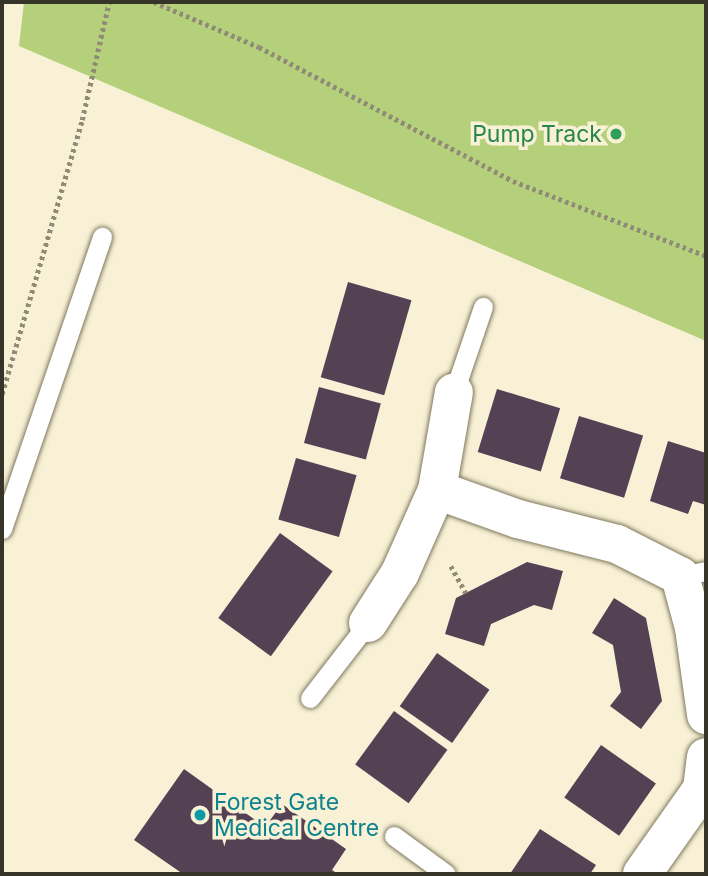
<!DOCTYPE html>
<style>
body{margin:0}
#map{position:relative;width:708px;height:876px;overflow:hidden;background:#f9f1d5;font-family:Inter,sans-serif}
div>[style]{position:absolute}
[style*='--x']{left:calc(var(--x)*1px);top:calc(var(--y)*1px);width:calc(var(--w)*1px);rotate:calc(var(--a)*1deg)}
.green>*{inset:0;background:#b4d07b}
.building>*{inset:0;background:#544254;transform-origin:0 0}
.path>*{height:4.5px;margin-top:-2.25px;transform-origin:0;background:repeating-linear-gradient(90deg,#908b78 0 3.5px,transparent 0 7px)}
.roads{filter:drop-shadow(0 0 2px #7f785f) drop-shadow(0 0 2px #7f785f)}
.service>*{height:19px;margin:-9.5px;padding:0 9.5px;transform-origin:9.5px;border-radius:9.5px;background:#fff}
.minor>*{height:38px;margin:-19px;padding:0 19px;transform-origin:19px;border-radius:19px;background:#fff}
.dots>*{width:19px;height:19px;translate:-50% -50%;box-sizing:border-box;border:4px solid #f9f1d5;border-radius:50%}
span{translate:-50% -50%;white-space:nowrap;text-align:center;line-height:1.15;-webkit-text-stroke:7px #f9f1d5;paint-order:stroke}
.leisure-label{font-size:23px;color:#27864d}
.right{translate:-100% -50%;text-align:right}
.culture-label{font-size:23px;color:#0d838f}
.left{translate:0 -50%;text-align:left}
.frame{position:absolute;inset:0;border:4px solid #363328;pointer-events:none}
</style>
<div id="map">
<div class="green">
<div style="clip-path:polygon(24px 2px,706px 2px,706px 341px,19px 46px)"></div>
</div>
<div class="building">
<div style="left:348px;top:282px;width:66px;height:99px;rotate:16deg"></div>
<div style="left:319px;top:387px;width:64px;height:58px;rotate:15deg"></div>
<div style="left:497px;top:389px;width:66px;height:66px;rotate:17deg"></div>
<div style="left:579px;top:416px;width:67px;height:65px;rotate:17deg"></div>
<div style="clip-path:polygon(668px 441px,706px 453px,706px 505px,693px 501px,688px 514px,650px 501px)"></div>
<div style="left:296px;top:458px;width:63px;height:64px;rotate:16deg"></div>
<div style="left:280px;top:533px;width:65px;height:105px;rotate:36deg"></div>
<div style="clip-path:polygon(527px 562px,563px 571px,552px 610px,534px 605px,491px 624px,484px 646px,445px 634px,456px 598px)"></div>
<div style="clip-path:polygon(614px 598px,646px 618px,662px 701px,641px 729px,610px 706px,621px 692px,613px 645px,592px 633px)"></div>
<div style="left:437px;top:653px;width:64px;height:65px;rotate:35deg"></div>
<div style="left:394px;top:711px;width:66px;height:66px;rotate:36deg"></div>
<div style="left:601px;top:745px;width:67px;height:64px;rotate:35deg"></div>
<div style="clip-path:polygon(184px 769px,265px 827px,282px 804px,346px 849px,332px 870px,338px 874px,183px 874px,134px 840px)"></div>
<div style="clip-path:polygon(540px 829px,596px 865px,590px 874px,510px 874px)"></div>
</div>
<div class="path">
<div style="--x:154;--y:2;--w:114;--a:23.2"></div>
<div style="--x:259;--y:47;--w:287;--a:27.8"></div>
<div style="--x:513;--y:181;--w:207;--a:21.2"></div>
<div style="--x:2;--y:394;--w:285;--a:-73.7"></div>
<div style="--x:82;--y:120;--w:121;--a:-77.1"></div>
<div style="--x:451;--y:566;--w:31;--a:61"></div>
</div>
<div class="roads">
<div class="service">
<div style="--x:454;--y:392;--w:90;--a:-71.2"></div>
<div style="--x:2;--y:529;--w:309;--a:-71.1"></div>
<div style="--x:680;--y:576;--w:26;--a:-11"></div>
<div style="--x:310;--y:698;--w:95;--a:-52.3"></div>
<div style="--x:394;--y:836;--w:64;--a:36.2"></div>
</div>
<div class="minor">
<div style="--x:437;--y:490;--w:86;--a:19.7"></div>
<div style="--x:518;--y:519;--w:102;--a:14.2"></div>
<div style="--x:617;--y:544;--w:71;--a:26.9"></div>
<div style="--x:680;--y:576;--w:54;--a:74.9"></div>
<div style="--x:694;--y:628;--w:88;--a:82.1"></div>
<div style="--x:368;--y:623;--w:59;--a:-57.4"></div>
<div style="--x:400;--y:573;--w:91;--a:-66"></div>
<div style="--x:437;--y:490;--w:99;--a:-80.2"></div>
<div style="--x:642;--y:874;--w:104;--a:-54.8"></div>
<div style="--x:702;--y:789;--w:32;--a:-83"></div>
</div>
</div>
<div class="dots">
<div style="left:616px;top:134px;background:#2e9e5b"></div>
<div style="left:200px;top:815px;background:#0f9aa8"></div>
</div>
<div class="leisure-label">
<span class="right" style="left:602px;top:134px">Pump Track</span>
</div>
<div class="culture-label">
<span class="left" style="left:214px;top:815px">Forest Gate<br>Medical Centre</span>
</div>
<div class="frame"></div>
</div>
